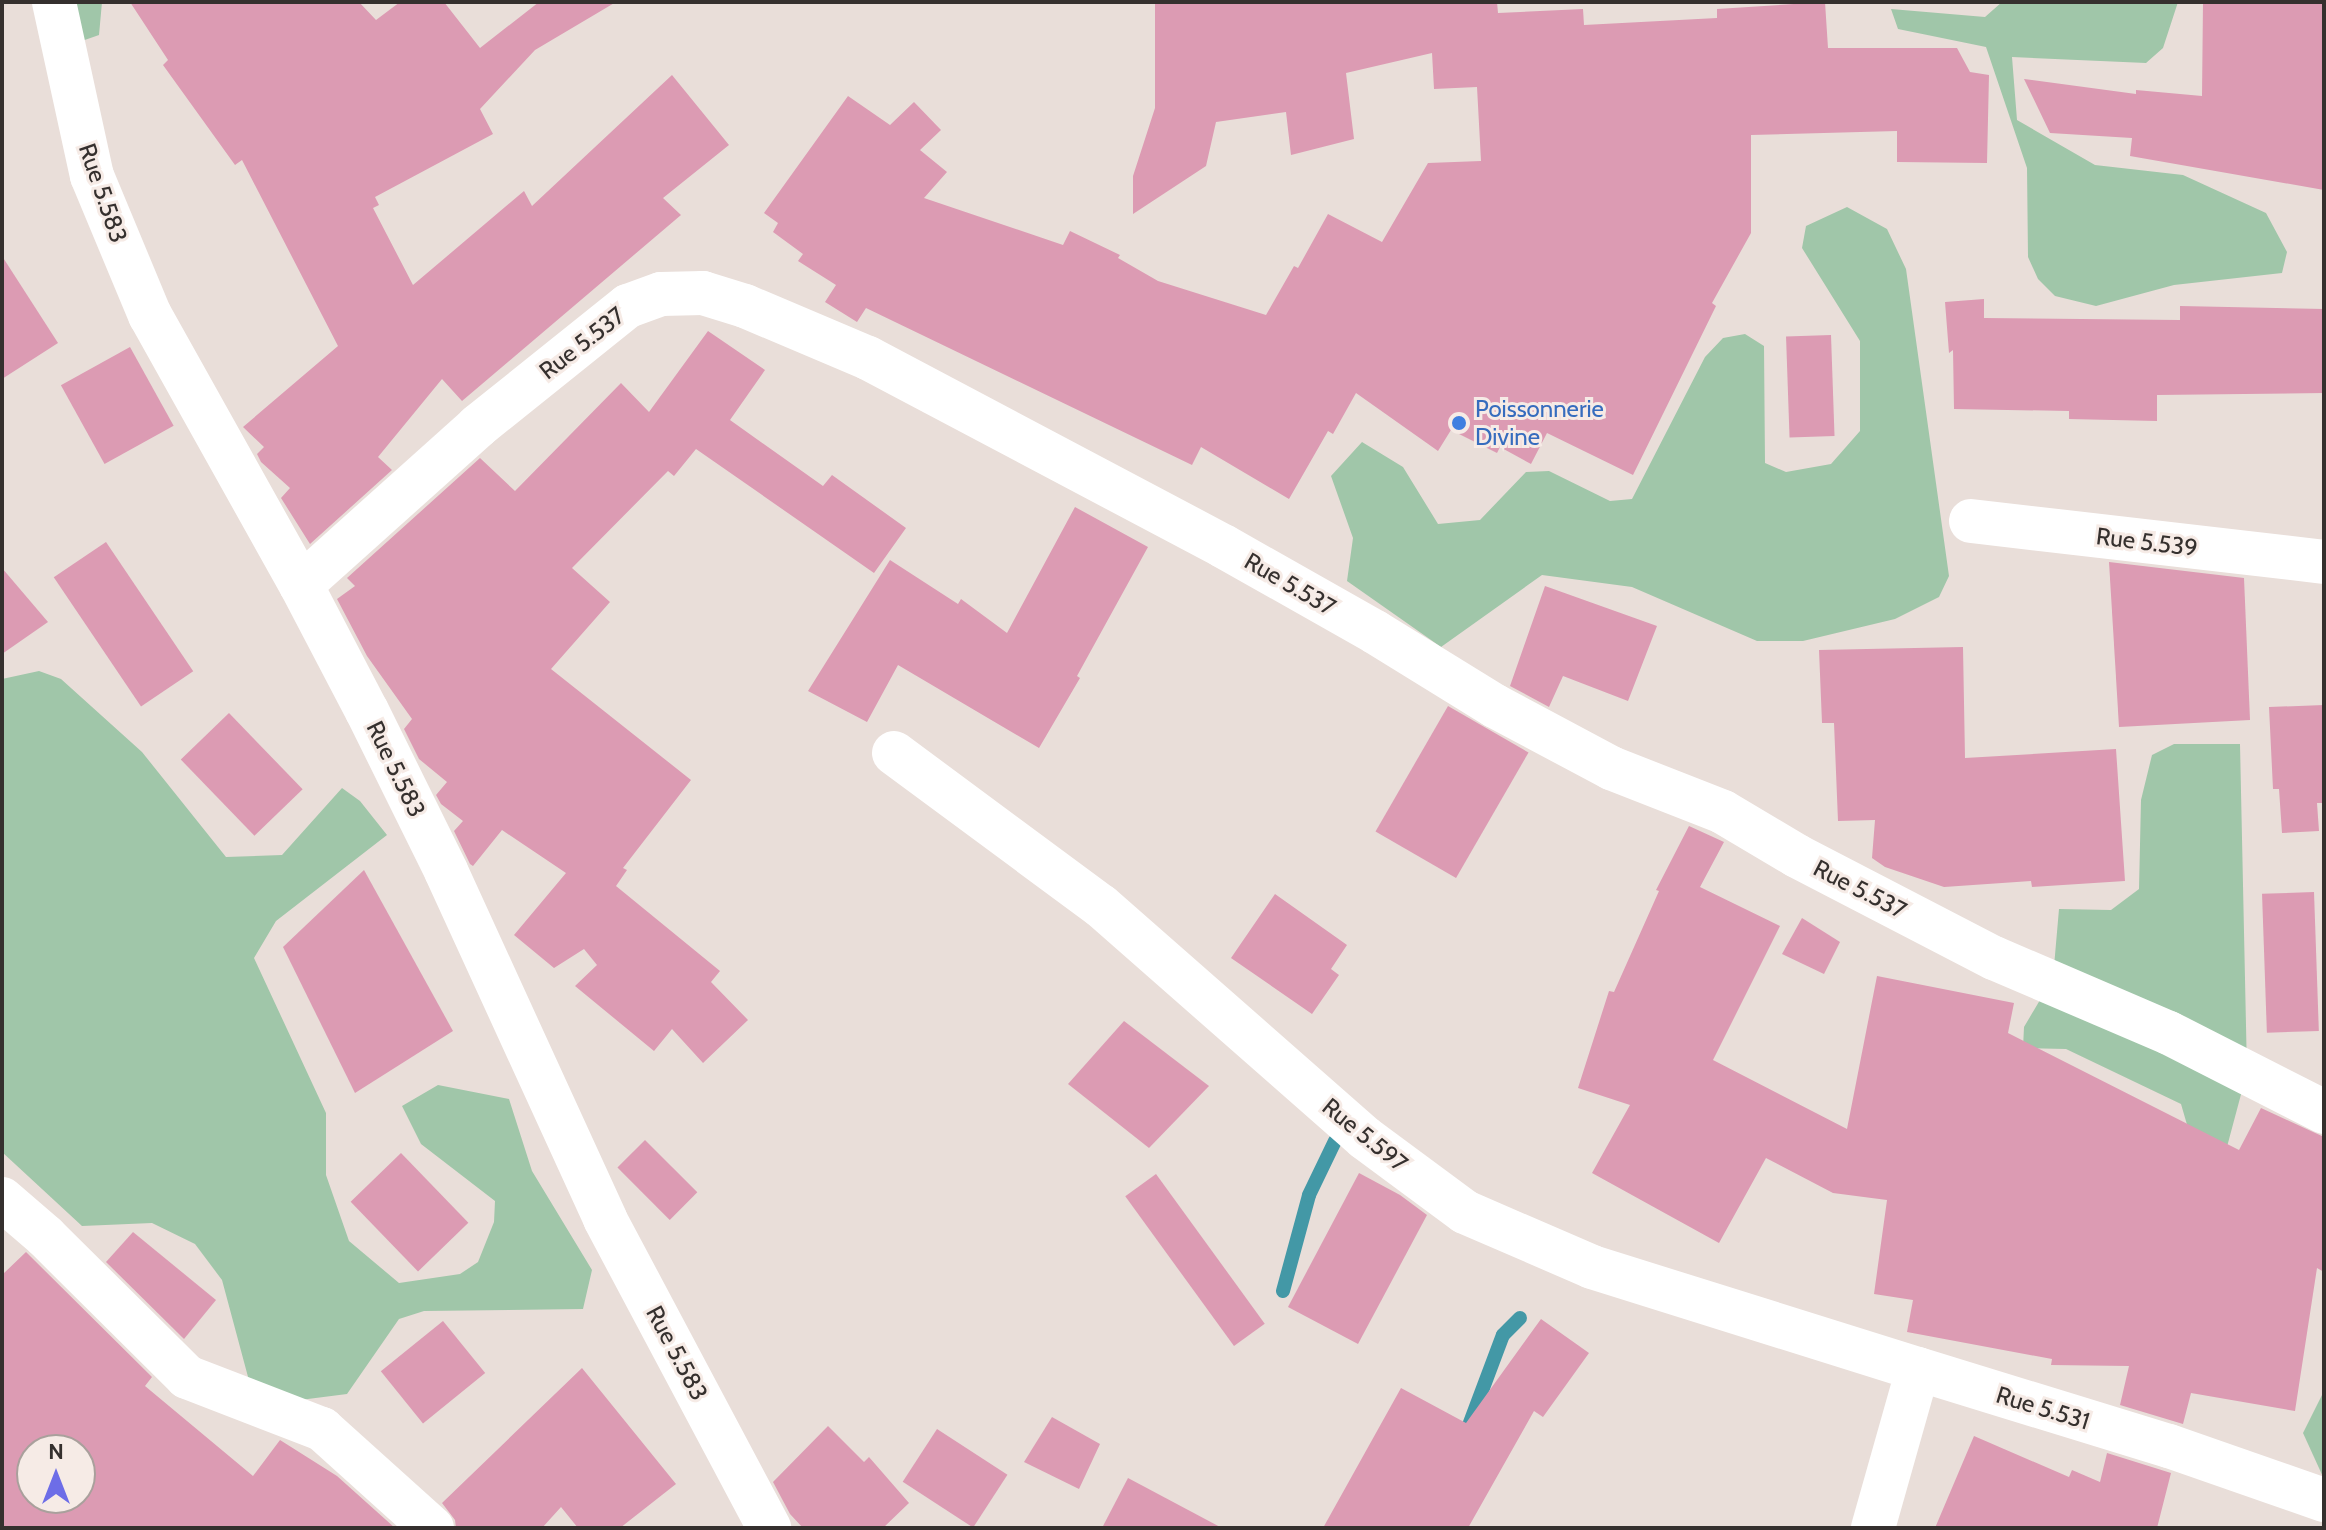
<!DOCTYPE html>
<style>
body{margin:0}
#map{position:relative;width:2326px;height:1530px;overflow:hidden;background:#e9ded9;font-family:Cabin,sans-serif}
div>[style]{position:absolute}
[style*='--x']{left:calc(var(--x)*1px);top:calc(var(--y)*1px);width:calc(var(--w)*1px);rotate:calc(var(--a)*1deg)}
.green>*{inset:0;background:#a0c6a9}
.stream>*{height:14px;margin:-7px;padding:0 7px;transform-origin:7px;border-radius:7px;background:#4398a6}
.building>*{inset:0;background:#dc9bb3;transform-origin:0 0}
.minor>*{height:44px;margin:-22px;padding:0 22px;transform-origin:22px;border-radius:22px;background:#fff}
.dots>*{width:22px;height:22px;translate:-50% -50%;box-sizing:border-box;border:4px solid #f6ebe6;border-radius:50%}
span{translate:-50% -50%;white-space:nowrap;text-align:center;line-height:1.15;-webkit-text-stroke:6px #f6ebe6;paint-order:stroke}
.street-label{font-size:24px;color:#35302e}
.shop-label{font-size:24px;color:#366cbe}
.left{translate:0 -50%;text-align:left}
.frame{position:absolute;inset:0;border:4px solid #35302e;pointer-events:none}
.north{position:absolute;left:16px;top:1434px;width:80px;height:80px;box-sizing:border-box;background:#f6ebe6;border:2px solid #a9a09c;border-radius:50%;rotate:0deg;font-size:22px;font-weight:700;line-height:32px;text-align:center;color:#35302e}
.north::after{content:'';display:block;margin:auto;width:28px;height:36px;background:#6d6de7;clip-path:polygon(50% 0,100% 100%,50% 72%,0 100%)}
</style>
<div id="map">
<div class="green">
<div style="clip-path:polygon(71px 2px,102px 2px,99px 35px,79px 42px)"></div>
<div style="clip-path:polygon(2002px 2px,2178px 2px,2163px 48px,2146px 63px,2012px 57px,2017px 120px,2095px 165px,2183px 175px,2266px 213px,2287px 252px,2282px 273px,2174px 285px,2096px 306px,2055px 296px,2038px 279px,2028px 257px,2027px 168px,1986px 47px,1898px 29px,1891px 9px,1985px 17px)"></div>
<div style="clip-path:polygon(1847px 207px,1887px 229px,1906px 269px,1949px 576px,1939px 597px,1895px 619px,1803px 641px,1757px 641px,1632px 587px,1542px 575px,1441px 647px,1347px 581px,1353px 538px,1331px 476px,1362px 442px,1403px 467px,1438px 524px,1480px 520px,1526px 472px,1549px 471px,1610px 501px,1632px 499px,1705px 357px,1723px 338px,1745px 334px,1764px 346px,1765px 463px,1786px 472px,1831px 464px,1860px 431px,1860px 341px,1802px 248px,1806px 226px)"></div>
<div style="clip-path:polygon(39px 671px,61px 679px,142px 752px,226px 857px,282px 855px,342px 788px,360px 801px,387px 835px,276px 921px,254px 958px,326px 1113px,326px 1175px,349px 1241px,399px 1283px,460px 1274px,478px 1262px,494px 1222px,495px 1201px,421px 1144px,402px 1106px,438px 1085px,509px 1099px,532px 1171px,592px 1270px,583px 1309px,424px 1311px,399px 1319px,347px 1394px,300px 1400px,251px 1388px,222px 1280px,195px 1244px,152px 1223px,82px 1226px,2px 1152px,2px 679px)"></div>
<div style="clip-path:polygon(2174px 744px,2240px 744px,2247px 1072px,2224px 1158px,2190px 1135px,2181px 1104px,2066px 1049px,2023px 1048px,2024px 1027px,2053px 978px,2059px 909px,2111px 910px,2139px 889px,2141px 800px,2152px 755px)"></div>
<div style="clip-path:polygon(2324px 1391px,2324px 1479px,2303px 1433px)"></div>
</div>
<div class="stream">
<div style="--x:1283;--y:1291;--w:99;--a:-74.8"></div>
<div style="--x:1309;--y:1195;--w:60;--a:-64.3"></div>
<div style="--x:1468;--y:1428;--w:99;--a:-69.4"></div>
<div style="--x:1503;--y:1335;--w:24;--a:-45"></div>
</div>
<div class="building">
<div style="clip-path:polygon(130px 2px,359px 2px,376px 20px,400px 2px,444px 2px,480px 48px,539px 2px,616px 2px,535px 50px,480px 109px,493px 134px,375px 197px,379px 205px,373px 208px,413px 285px,524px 191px,532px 206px,672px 75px,729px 145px,663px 198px,681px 215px,462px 401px,442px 379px,378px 457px,392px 470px,310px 544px,281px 498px,290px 488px,261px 462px,257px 454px,264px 447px,243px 427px,338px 346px,242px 160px,235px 165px,163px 65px,168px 60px)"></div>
<div style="clip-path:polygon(1497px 2px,1498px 13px,1583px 9px,1584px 25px,1717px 18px,1717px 9px,1825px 2px,1828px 48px,1957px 48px,1970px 72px,1989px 75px,1987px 163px,1897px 162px,1897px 131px,1751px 135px,1751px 233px,1712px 303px,1716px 306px,1633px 475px,1547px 433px,1531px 464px,1500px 447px,1497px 453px,1451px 430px,1438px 451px,1356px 393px,1333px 434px,1328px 431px,1289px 499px,1201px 447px,1192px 465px,866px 308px,857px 322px,825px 302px,836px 285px,798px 261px,803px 254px,773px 232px,778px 223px,764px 213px,848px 96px,890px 125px,914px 102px,941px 130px,920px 150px,947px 172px,924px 198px,1063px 245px,1070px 231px,1120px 255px,1118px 258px,1158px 281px,1266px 315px,1294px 266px,1298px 268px,1328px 214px,1382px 242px,1428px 163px,1481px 161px,1477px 87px,1434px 89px,1432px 53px,1346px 73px,1354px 139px,1291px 155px,1286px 112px,1216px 122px,1206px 166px,1133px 214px,1133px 176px,1155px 108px,1155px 4px)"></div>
<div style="clip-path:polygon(2203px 2px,2324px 2px,2324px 190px,2130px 156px,2132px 138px,2050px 133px,2024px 79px,2136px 94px,2136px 90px,2202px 96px)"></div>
<div style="clip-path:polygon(2px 256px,58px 343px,2px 379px)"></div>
<div style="clip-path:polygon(1984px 299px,1984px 318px,2180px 320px,2180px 306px,2324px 309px,2324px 393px,2157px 395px,2157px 421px,2069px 419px,2069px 411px,1954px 409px,1953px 350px,1949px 353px,1945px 302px)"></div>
<div style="clip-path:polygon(708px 331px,765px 370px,730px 420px,823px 486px,832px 475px,906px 528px,874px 573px,696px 449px,674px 476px,668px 471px,572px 568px,610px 602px,551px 669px,691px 780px,623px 868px,627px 870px,616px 886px,720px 971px,711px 982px,748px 1020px,703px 1063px,672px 1029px,654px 1051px,575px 986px,597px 965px,584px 949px,554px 968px,514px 935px,566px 873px,502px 830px,473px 866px,470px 864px,454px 831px,463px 821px,441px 804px,436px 795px,447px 782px,419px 759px,404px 729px,412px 719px,367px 656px,337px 599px,355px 586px,347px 578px,480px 458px,515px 491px,621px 383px,649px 412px)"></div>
<div style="left:1831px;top:335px;width:101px;height:45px;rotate:88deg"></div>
<div style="left:130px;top:347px;width:90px;height:79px;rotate:61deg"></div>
<div style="clip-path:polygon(1075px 507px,1148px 547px,1077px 676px,1080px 678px,1039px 748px,898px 665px,867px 722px,808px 691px,890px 560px,958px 604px,961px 599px,1007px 633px)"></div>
<div style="left:106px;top:542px;width:156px;height:63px;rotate:56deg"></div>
<div style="clip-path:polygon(2109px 562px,2244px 578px,2250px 720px,2119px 727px)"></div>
<div style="clip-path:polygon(2px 568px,48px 622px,2px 654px)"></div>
<div style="clip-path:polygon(1545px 586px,1657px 626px,1628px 701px,1563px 676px,1549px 707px,1510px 686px)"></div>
<div style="clip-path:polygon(1963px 647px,1965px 758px,2116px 749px,2125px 881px,2032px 887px,2031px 881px,1944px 887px,1885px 867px,1872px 858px,1875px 820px,1838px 821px,1834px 723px,1822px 723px,1819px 650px)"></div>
<div style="clip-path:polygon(2324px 705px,2324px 803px,2317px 803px,2319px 831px,2282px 833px,2279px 789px,2273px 789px,2269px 707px)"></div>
<div style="left:1448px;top:706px;width:93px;height:145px;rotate:30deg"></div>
<div style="left:229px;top:713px;width:106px;height:67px;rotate:46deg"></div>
<div style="clip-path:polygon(1689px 826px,1724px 842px,1700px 887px,1780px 926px,1713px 1060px,1847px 1129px,1877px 976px,2014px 1003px,2008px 1033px,2239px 1150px,2261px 1108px,2324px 1137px,2324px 1272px,2317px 1268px,2295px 1411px,2191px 1393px,2183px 1424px,2120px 1405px,2129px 1366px,2051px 1365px,2052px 1359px,1907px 1332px,1913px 1300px,1874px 1294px,1887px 1200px,1833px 1193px,1766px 1158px,1719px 1243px,1592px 1173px,1630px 1105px,1578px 1088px,1609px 991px,1614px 992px,1659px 891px,1656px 890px)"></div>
<div style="clip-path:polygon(364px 870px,453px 1031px,355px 1093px,283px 947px)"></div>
<div style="left:2314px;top:892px;width:139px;height:52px;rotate:88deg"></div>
<div style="clip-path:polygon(1275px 894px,1347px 945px,1331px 969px,1339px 975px,1312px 1014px,1231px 958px)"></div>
<div style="clip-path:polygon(1802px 918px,1840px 942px,1824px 974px,1782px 954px)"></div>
<div style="clip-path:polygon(1124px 1021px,1209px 1086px,1149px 1148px,1068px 1084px)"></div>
<div style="left:645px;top:1140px;width:74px;height:39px;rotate:45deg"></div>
<div style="left:401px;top:1153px;width:97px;height:70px;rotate:46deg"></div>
<div style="clip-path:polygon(1359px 1173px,1400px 1195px,1427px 1215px,1358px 1344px,1288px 1307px)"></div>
<div style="left:1156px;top:1174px;width:185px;height:38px;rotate:54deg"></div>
<div style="clip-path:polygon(133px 1232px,216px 1300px,184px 1339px,106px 1262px)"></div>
<div style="clip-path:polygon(evenodd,26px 1252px,152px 1377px,145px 1386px,253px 1476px,280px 1440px,337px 1476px,395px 1528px,2px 1528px,2px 1275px,26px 1252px,32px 1450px,80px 1450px,80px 1498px,32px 1498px,32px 1450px)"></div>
<div style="clip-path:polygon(1541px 1319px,1589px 1353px,1543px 1417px,1534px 1411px,1468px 1528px,1323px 1528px,1401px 1388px,1466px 1423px)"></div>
<div style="left:443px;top:1321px;width:67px;height:80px;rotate:51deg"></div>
<div style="clip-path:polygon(582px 1368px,676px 1484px,620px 1528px,578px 1528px,561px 1507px,542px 1528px,456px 1528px,455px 1520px,442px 1503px)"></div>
<div style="clip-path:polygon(1052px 1417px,1100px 1444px,1079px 1489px,1024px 1462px)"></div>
<div style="clip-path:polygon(828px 1426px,864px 1462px,869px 1457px,909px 1503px,883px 1528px,803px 1528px,790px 1514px,773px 1482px)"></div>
<div style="left:937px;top:1429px;width:84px;height:63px;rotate:33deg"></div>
<div style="clip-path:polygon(1974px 1436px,2069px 1477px,2072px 1470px,2100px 1482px,2107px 1453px,2171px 1473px,2157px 1528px,1935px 1528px)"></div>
<div style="clip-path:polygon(1128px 1478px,1222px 1528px,1102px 1528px)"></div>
</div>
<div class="minor">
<div style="--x:54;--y:2;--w:178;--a:77.7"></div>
<div style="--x:92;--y:176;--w:151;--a:67.4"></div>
<div style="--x:150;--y:315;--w:309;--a:60.8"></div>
<div style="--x:301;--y:585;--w:142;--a:62.4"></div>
<div style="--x:367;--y:711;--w:178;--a:63.7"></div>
<div style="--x:446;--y:871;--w:383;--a:65.4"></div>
<div style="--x:605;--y:1219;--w:350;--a:62"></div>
<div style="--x:1971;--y:521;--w:355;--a:6.6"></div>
<div style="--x:301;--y:585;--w:238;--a:-41.9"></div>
<div style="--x:478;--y:426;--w:192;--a:-38.7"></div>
<div style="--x:628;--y:306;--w:35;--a:-20"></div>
<div style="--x:661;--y:294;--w:42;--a:-1.4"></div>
<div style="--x:703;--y:293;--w:44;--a:17.2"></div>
<div style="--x:745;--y:306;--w:134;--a:22.9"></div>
<div style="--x:868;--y:358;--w:402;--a:27.9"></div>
<div style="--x:1223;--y:546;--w:175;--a:29.5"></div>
<div style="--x:1375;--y:632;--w:141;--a:31.7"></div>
<div style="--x:1495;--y:706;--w:132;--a:28.1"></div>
<div style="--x:1611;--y:768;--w:120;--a:21.4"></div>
<div style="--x:1723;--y:812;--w:86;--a:30.7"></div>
<div style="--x:1797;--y:856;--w:222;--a:27.4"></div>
<div style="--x:1994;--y:958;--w:190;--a:23.2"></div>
<div style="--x:2169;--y:1033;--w:174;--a:27"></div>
<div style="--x:894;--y:753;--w:257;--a:36.5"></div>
<div style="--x:1101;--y:906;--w:351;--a:41.3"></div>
<div style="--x:1365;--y:1138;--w:124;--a:36.5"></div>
<div style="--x:1465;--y:1212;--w:138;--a:23.4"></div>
<div style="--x:1592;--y:1267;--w:342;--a:17.4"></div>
<div style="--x:2;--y:1199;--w:57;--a:40.7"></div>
<div style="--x:45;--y:1236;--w:200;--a:44.8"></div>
<div style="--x:187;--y:1377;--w:145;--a:21.1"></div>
<div style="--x:322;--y:1429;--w:148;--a:42"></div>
<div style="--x:1873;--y:1528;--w:165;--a:-74.2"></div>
<div style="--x:1918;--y:1369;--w:263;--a:17.1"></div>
<div style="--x:2169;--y:1446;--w:164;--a:19.2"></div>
</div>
<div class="dots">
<div style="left:1459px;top:423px;background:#3f7fe0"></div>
</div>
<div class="street-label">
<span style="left:103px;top:193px;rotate:71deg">Rue 5.583</span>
<span style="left:582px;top:343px;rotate:-38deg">Rue 5.537</span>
<span style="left:2147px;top:542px;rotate:7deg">Rue 5.539</span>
<span style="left:1290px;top:584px;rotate:30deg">Rue 5.537</span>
<span style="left:396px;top:769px;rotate:64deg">Rue 5.583</span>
<span style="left:1860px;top:889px;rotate:27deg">Rue 5.537</span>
<span style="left:1365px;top:1135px;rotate:39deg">Rue 5.597</span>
<span style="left:677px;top:1353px;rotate:62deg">Rue 5.583</span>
<span style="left:2043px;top:1408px;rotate:17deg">Rue 5.531</span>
</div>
<div class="shop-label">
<span class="left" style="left:1475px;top:423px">Poissonnerie<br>Divine</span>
</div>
<div class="frame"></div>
<div class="north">N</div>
</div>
